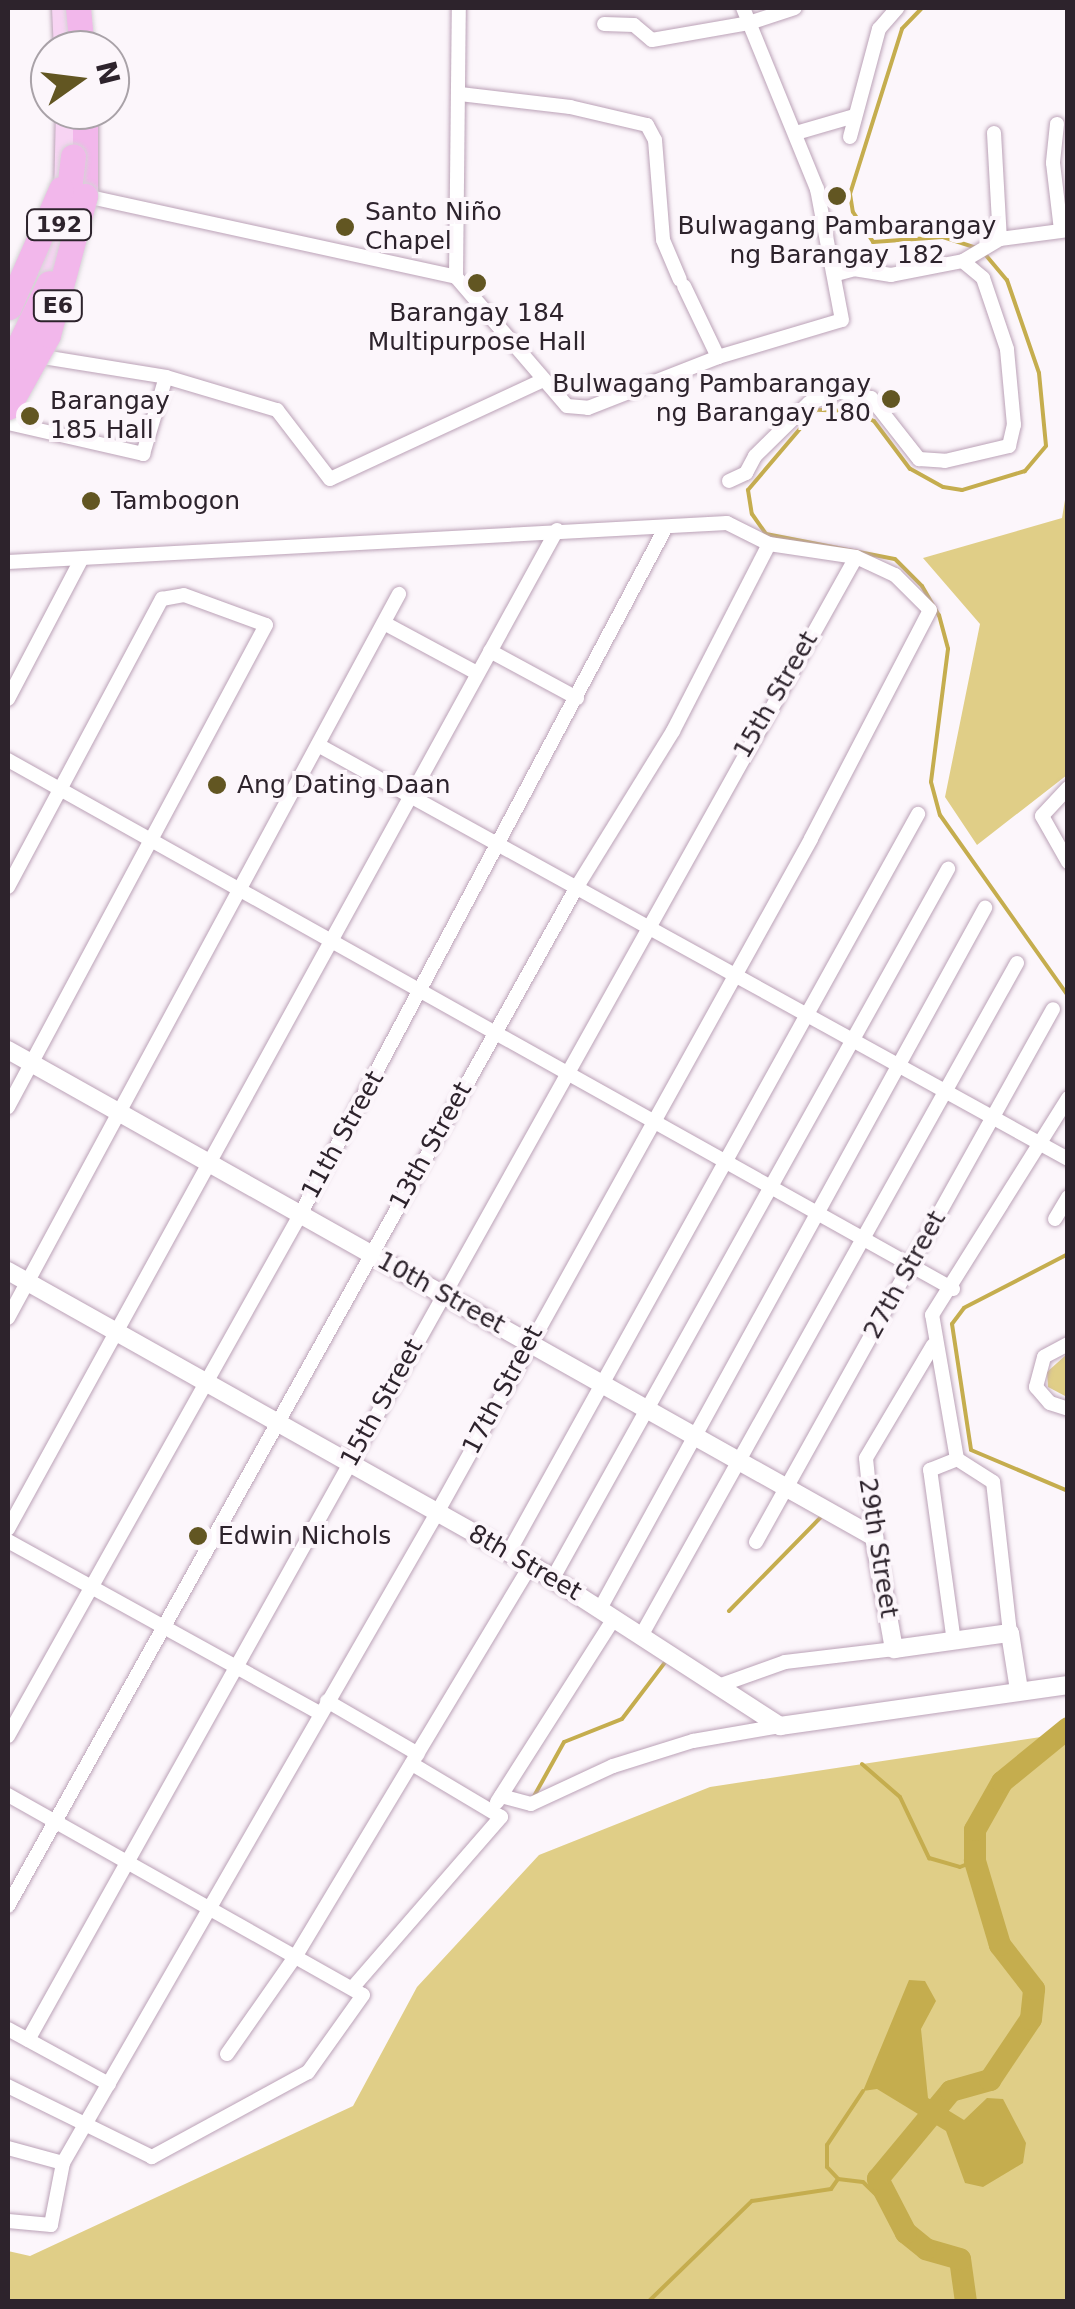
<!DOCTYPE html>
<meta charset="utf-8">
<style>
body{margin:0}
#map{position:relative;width:1075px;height:2309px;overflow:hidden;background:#fcf6fb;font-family:"DejaVu Sans",sans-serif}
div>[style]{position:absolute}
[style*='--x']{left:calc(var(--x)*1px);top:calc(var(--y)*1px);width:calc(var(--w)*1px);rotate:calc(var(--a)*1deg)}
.green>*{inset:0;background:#e0ce87}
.water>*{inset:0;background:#c5ad4e}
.stream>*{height:4px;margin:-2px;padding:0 2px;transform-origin:2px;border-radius:2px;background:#c5ad4e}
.river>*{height:22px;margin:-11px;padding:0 11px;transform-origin:11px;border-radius:11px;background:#c5ad4e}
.roads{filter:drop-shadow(0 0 2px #bba2b7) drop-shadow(0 0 2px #bba2b7)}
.minor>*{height:14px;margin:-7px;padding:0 7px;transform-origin:7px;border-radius:7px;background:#fff}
.tertiary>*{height:18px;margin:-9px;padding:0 9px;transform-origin:9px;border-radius:9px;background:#fff}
.primary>*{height:22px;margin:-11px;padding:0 11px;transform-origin:11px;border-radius:11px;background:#f7d4f3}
.motorway>*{height:25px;margin:-12.5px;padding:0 12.5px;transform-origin:12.5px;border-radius:12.5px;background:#f2b7eb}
.bridges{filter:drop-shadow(0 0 2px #d5d3d5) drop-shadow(0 0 2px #d5d3d5)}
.motorway-bridge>*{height:25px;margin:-12.5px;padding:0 12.5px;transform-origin:12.5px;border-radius:12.5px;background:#f2b7eb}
.dots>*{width:28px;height:28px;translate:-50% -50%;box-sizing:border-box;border:5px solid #fcf6fb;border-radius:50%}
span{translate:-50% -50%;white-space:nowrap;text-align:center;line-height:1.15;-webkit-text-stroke:8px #fcf6fb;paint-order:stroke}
.shield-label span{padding:2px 8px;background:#fcf6fb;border:2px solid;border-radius:8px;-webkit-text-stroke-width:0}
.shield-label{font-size:22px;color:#2d232c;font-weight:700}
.poi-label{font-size:25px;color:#2d232c}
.left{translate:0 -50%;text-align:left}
.right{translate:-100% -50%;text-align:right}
.street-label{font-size:25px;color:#2d232c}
.frame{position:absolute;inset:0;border:10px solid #2d232c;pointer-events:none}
.north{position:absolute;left:30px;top:30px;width:100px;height:100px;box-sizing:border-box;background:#fcf6fb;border:2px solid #a9a2a8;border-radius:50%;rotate:76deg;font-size:28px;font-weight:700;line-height:40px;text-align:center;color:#2d232c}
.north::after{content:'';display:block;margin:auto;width:35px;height:45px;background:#625622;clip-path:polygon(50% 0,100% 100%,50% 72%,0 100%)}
</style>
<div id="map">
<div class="green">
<div style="clip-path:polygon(1067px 488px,1067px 775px,977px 845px,945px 797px,980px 624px,923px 558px,1062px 518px)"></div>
<div style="clip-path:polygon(1067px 1354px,1067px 1397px,1048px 1387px,1047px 1372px)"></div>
<div style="clip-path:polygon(1067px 1733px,1067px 2301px,8px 2302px,8px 2251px,30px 2256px,353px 2106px,417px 1987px,539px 1855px,710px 1787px)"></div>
</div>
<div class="water">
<div style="clip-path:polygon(909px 1980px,925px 1981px,936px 2001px,921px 2029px,928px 2098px,964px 2120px,987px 2098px,1003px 2099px,1026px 2143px,1023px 2163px,983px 2187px,965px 2183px,946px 2131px,877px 2089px,863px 2091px)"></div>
</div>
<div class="stream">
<div style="--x:922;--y:8;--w:29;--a:134"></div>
<div style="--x:902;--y:29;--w:173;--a:107.5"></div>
<div style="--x:850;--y:194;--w:18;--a:81"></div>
<div style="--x:853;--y:212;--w:36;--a:56"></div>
<div style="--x:873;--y:242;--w:70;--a:-4.1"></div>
<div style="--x:943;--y:237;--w:35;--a:18"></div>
<div style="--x:984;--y:253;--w:35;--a:50"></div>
<div style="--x:1007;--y:280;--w:98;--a:71"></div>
<div style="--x:1039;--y:373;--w:73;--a:84.5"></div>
<div style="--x:1046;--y:446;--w:33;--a:130"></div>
<div style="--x:1025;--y:471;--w:66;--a:163.2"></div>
<div style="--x:962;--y:490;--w:19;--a:-171"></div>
<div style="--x:943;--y:487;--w:38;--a:-151"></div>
<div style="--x:910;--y:469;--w:60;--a:-126.9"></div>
<div style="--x:874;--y:421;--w:26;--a:-157"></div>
<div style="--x:850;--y:411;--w:34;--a:-178"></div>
<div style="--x:816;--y:410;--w:105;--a:130.4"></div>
<div style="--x:748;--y:490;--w:24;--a:81"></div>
<div style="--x:752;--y:514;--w:24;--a:55"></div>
<div style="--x:766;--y:534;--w:131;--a:11"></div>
<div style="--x:895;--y:559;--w:38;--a:45"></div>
<div style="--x:922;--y:586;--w:34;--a:60"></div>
<div style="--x:939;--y:615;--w:35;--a:75"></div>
<div style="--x:948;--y:649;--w:134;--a:97.3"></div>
<div style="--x:931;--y:782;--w:34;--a:75"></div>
<div style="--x:940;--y:815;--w:222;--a:54.7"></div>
<div style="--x:1068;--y:1254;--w:117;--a:152.6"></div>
<div style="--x:964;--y:1308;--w:20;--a:127"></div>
<div style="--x:952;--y:1324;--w:127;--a:81.4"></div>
<div style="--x:971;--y:1450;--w:105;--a:22.9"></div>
<div style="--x:729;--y:1611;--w:133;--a:-45.6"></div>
<div style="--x:862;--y:1764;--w:50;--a:41"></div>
<div style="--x:900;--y:1797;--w:68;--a:64.6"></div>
<div style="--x:929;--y:1858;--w:32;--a:16"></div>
<div style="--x:960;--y:1867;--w:16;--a:-22"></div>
<div style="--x:533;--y:1798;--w:64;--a:-61"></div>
<div style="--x:564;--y:1742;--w:62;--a:-21.6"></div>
<div style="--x:622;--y:1719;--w:73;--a:-52.8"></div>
<div style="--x:863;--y:2091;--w:65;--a:123.7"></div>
<div style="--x:827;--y:2145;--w:22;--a:90"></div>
<div style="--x:827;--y:2167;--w:16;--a:47"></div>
<div style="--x:838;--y:2179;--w:25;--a:7"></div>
<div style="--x:863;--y:2182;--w:32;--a:44"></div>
<div style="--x:648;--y:2302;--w:145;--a:-44.2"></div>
<div style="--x:752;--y:2201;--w:80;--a:-8.6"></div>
<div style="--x:831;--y:2189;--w:12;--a:-55"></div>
</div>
<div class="river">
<div style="--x:966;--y:2302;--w:43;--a:-97.9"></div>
<div style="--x:960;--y:2259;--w:35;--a:-164"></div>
<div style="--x:926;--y:2249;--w:26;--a:-141"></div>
<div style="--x:906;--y:2233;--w:61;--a:-117.4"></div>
<div style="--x:878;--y:2179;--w:114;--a:-50.3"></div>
<div style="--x:951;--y:2091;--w:41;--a:-15.8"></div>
<div style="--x:990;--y:2080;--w:73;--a:-56.1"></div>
<div style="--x:1031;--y:2019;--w:30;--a:-84"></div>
<div style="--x:1034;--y:1989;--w:56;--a:-127.7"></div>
<div style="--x:1000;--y:1945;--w:88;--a:-106.6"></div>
<div style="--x:975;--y:1861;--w:31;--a:-90"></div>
<div style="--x:975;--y:1830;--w:55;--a:-60.6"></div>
<div style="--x:1002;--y:1782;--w:85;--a:-39.3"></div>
</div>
<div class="roads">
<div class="minor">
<div style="--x:604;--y:24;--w:30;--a:2"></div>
<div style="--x:634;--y:25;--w:23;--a:40"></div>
<div style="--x:652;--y:40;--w:98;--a:-9.9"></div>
<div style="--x:749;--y:23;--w:48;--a:-18.1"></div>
<div style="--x:460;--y:94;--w:111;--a:6.7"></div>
<div style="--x:570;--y:107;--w:79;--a:13.2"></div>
<div style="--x:647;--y:125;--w:17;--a:62"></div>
<div style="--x:655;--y:140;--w:100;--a:85.4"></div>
<div style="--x:663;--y:240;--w:43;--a:67"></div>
<div style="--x:1057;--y:124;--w:39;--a:96"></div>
<div style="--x:1053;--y:163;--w:67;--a:83.2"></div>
<div style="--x:796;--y:133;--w:60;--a:-16.3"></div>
<div style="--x:994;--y:133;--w:106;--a:86.8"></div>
<div style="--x:850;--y:137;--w:112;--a:-75"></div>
<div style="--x:879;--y:29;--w:28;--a:-49"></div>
<div style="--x:90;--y:197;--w:375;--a:12.3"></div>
<div style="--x:456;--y:277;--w:170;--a:49.3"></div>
<div style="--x:567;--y:406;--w:21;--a:5"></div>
<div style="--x:588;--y:408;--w:140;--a:-21.4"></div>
<div style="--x:718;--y:357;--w:129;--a:-16.6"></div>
<div style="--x:842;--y:320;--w:133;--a:-100.8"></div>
<div style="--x:817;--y:189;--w:196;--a:-112.2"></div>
<div style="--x:963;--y:261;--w:43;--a:-30.7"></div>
<div style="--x:1000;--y:239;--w:69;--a:-7.5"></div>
<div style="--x:456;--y:277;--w:269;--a:-89.4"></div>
<div style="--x:684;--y:286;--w:79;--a:64.4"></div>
<div style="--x:37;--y:356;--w:131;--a:9.2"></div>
<div style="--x:166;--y:377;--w:116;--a:16.6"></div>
<div style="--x:277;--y:410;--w:87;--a:52.5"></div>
<div style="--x:330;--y:479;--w:235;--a:-24.9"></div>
<div style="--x:8;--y:423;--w:139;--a:12.9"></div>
<div style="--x:143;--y:454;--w:80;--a:-73.4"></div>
<div style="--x:729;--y:481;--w:19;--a:-25"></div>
<div style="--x:746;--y:473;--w:19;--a:-62"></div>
<div style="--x:755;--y:456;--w:76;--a:-44.5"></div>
<div style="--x:809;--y:403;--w:33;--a:-20"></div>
<div style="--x:840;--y:392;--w:32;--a:11"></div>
<div style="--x:871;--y:398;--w:78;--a:51.8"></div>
<div style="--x:919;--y:459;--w:26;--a:4"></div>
<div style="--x:945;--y:461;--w:66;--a:-13.2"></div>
<div style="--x:1009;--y:446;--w:22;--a:-77"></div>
<div style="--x:1014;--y:425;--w:76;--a:-95.3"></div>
<div style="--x:1007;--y:349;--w:75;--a:-108.7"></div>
<div style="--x:983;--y:278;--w:26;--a:-140"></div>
<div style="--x:963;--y:261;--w:73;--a:169"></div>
<div style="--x:891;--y:275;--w:36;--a:-171"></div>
<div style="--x:855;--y:269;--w:20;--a:165"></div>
<div style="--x:8;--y:562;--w:720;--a:-3.1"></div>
<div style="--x:727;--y:523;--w:47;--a:26.6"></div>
<div style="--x:769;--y:544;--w:88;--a:8.5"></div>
<div style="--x:856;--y:557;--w:43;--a:24.8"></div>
<div style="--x:895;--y:575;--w:49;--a:45"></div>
<div style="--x:930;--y:610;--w:258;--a:117.5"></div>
<div style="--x:811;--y:839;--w:771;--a:119.03"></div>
<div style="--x:437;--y:1513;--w:750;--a:119.92"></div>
<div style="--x:63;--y:2163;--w:63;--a:101"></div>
<div style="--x:51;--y:2225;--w:43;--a:-174.7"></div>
<div style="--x:384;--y:623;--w:106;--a:28.3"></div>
<div style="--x:490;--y:651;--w:99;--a:28.4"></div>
<div style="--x:8;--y:699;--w:157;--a:-62.3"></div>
<div style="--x:318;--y:745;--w:857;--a:28.9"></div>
<div style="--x:8;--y:760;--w:1083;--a:29.24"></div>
<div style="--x:1068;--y:788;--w:38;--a:133"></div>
<div style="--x:1042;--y:816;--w:53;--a:60.5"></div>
<div style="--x:8;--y:887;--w:327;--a:-61.9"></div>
<div style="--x:162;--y:599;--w:22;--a:-10"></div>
<div style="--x:184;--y:595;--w:87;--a:20.1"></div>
<div style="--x:266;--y:625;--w:547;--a:118.16"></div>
<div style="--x:1055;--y:1219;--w:26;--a:-59"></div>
<div style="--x:8;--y:1318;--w:823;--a:-61.63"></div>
<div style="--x:1068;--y:1344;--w:27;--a:152"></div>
<div style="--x:1044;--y:1357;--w:31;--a:105"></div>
<div style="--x:1036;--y:1387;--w:21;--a:49"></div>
<div style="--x:1050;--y:1403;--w:19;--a:18"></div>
<div style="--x:8;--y:1529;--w:1140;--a:-61.21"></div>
<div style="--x:874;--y:1537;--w:79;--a:-95.8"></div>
<div style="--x:866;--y:1458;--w:131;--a:-59.3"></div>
<div style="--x:8;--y:1541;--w:356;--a:28.9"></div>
<div style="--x:756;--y:1542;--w:610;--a:-60.87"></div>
<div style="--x:509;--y:1552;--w:844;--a:-61"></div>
<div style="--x:553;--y:1578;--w:812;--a:-60.88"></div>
<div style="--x:601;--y:1607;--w:798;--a:-61.22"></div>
<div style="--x:1010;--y:1633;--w:152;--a:-96.4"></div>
<div style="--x:993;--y:1482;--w:43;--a:-147.4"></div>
<div style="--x:957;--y:1459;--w:146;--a:-99.8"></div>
<div style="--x:932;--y:1315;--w:256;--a:-57.9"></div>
<div style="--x:641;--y:1636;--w:771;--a:-60.81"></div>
<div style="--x:954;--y:1642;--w:174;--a:-97.9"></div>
<div style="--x:930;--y:1470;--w:29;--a:-22"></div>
<div style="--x:718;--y:1686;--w:71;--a:-19.7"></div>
<div style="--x:785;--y:1662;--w:110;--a:-6.8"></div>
<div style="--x:327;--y:1701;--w:105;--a:30.2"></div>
<div style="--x:8;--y:1736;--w:597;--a:-60.73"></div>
<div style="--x:300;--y:1215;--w:779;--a:-61.99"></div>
<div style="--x:8;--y:1795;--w:407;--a:29.4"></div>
<div style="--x:363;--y:1995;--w:95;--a:125.5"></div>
<div style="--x:308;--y:2072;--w:178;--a:151.4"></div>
<div style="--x:152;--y:2157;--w:161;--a:-153.8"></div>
<div style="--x:501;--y:1796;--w:31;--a:15"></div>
<div style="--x:531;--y:1804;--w:90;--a:-24.9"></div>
<div style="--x:613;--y:1766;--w:84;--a:-17.4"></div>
<div style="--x:693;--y:1741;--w:88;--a:-9.8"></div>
<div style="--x:497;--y:1802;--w:219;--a:-57.5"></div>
<div style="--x:8;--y:1906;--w:1169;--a:-60.83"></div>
<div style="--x:578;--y:885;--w:181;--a:-58.3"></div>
<div style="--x:673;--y:731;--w:210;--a:-62.8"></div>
<div style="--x:354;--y:1986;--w:224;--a:-49"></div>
<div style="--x:501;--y:1817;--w:104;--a:-149.2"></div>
<div style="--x:8;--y:2029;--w:115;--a:28.6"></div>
<div style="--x:28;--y:2040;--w:1698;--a:-60.82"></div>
<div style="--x:227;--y:2054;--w:122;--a:-55"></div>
<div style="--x:297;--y:1954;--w:454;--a:-59"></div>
<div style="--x:8;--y:2148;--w:57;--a:15.3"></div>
</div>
<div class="tertiary">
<div style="--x:8;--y:1050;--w:994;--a:29.35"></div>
<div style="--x:874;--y:1537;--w:114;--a:79.9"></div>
<div style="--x:894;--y:1649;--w:117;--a:-7.9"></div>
<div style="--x:1010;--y:1633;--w:58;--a:81"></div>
<div style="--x:8;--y:1271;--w:600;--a:29.34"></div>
<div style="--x:531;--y:1565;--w:297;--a:32.9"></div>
<div style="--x:780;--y:1726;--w:291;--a:-8.1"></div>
</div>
<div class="primary">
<div style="--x:63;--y:8;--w:42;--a:87.3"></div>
<div style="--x:37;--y:297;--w:103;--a:-74.2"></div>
<div style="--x:65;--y:198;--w:88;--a:-88.7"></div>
</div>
<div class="motorway">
<div style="--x:85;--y:196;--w:86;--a:-90"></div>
</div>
</div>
<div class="bridges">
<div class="motorway-bridge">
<div style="--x:78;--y:8;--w:42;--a:84.6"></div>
<div style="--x:66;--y:215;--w:59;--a:-83.2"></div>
<div style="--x:9;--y:307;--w:129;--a:-66.2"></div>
<div style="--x:8;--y:368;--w:94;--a:-64.2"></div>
<div style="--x:8;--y:407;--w:82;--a:-60.9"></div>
<div style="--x:48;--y:335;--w:144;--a:-75.1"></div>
</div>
</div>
<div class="dots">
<div style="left:837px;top:196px;background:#625622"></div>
<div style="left:345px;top:227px;background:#625622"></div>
<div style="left:477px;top:283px;background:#625622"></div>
<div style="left:891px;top:399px;background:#625622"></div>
<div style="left:30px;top:416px;background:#625622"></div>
<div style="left:91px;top:501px;background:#625622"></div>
<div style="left:217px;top:785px;background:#625622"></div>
<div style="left:198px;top:1536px;background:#625622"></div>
</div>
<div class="shield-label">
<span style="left:59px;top:225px">192</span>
<span style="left:58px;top:306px">E6</span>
</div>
<div class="poi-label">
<span class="left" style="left:365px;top:227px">Santo Niño<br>Chapel</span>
<span style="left:837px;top:241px">Bulwagang Pambarangay<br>ng Barangay 182</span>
<span style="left:477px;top:328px">Barangay 184<br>Multipurpose Hall</span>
<span class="right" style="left:871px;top:399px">Bulwagang Pambarangay<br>ng Barangay 180</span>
<span class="left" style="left:50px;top:416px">Barangay<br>185 Hall</span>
<span class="left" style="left:111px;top:501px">Tambogon</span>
<span class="left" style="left:237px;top:785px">Ang Dating Daan</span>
<span class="left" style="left:218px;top:1536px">Edwin Nichols</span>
</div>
<div class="street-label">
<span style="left:776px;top:695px;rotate:-60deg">15th Street</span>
<span style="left:343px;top:1135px;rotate:-61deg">11th Street</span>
<span style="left:431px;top:1146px;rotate:-61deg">13th Street</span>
<span style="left:905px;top:1275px;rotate:-61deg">27th Street</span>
<span style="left:441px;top:1293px;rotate:29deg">10th Street</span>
<span style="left:503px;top:1390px;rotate:-62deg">17th Street</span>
<span style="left:382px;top:1403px;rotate:-61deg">15th Street</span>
<span style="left:878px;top:1548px;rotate:81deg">29th Street</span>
<span style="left:525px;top:1563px;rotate:30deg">8th Street</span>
</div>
<div class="frame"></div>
<div class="north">N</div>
</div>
